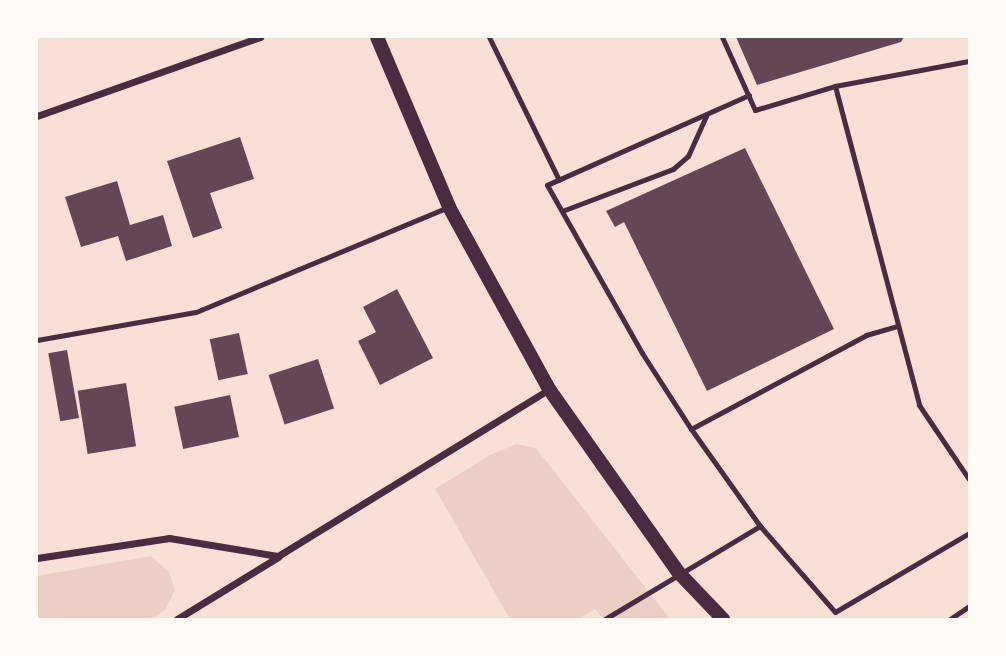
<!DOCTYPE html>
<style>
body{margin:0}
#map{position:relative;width:1006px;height:656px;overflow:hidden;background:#f7e1d7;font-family:Raleway,sans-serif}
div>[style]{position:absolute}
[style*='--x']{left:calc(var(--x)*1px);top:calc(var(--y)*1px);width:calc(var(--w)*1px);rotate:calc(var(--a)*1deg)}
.green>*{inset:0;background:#ebcfc5}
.building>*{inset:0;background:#644757;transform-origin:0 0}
.service>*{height:5px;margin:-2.5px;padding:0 2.5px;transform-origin:2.5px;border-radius:2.5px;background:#4a2c40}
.minor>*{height:7px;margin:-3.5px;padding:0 3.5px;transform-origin:3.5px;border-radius:3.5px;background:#4a2c40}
.secondary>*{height:14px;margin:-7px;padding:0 7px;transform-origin:7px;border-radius:7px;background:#4a2c40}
span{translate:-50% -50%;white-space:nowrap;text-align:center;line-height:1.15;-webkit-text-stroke:7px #fffaf5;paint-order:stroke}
.frame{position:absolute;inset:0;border:38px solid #fffaf5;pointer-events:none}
</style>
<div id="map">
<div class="green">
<div style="clip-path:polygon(516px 444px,536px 448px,670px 619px,603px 619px,595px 609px,579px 619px,510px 619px,435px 489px,490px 455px)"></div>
<div style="clip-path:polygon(151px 556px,169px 572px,175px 590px,166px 609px,152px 619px,37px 619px,37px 576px)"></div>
</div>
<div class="building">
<div style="clip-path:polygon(736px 37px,904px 37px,901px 42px,757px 85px)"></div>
<div style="clip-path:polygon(240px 137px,254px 179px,210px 193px,222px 228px,193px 238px,167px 161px)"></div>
<div style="clip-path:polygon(745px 148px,834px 329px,707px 391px,624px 222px,615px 227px,606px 211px)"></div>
<div style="clip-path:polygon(117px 181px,130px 225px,163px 215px,172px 246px,126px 261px,118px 236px,81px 247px,65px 197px)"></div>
<div style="clip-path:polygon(397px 289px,433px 358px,380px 385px,358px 341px,376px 332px,363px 307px)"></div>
<div style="left:239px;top:333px;width:42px;height:30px;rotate:78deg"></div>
<div style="left:67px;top:350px;width:69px;height:19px;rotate:80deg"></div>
<div style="left:318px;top:359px;width:52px;height:52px;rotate:72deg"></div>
<div style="left:126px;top:383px;width:64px;height:49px;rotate:81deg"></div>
<div style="left:230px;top:395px;width:43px;height:57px;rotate:78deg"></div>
</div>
<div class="service">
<div style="--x:489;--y:37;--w:159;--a:63.9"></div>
<div style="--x:722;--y:37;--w:80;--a:65.7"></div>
<div style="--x:755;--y:110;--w:84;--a:-16.7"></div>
<div style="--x:835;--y:86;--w:330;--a:75.2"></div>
<div style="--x:919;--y:405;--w:89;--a:56"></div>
<div style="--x:835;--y:86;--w:136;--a:-10.6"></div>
<div style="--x:749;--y:95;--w:221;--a:156"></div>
<div style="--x:547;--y:185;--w:193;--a:60.5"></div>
<div style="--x:642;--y:353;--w:90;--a:57.2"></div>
<div style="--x:691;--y:429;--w:199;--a:-28.2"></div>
<div style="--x:866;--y:335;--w:33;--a:-16"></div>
<div style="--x:562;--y:211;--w:119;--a:-20.7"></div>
<div style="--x:673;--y:169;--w:20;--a:-41"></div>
<div style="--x:688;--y:156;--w:46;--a:-65.7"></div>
<div style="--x:37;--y:340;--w:161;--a:-10"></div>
<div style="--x:196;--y:312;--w:273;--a:-22.6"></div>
<div style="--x:760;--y:526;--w:114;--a:48.9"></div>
<div style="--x:835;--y:612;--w:156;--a:-30.5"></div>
<div style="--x:605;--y:619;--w:181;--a:-31"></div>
<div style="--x:760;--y:526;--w:119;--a:-125.4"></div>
<div style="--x:950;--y:619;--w:23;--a:-34"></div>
</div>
<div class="minor">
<div style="--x:37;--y:116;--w:237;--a:-19.5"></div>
<div style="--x:37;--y:558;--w:134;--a:-8.6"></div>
<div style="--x:169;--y:538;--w:110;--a:9.4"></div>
<div style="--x:278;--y:556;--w:318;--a:-31.6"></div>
<div style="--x:177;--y:619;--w:119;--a:-31.5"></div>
</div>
<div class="secondary">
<div style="--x:377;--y:37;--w:185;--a:67"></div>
<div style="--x:449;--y:207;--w:208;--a:61.2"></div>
<div style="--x:549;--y:389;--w:225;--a:54.8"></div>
<div style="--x:679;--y:573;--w:64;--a:46.3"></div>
</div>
<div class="frame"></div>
</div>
